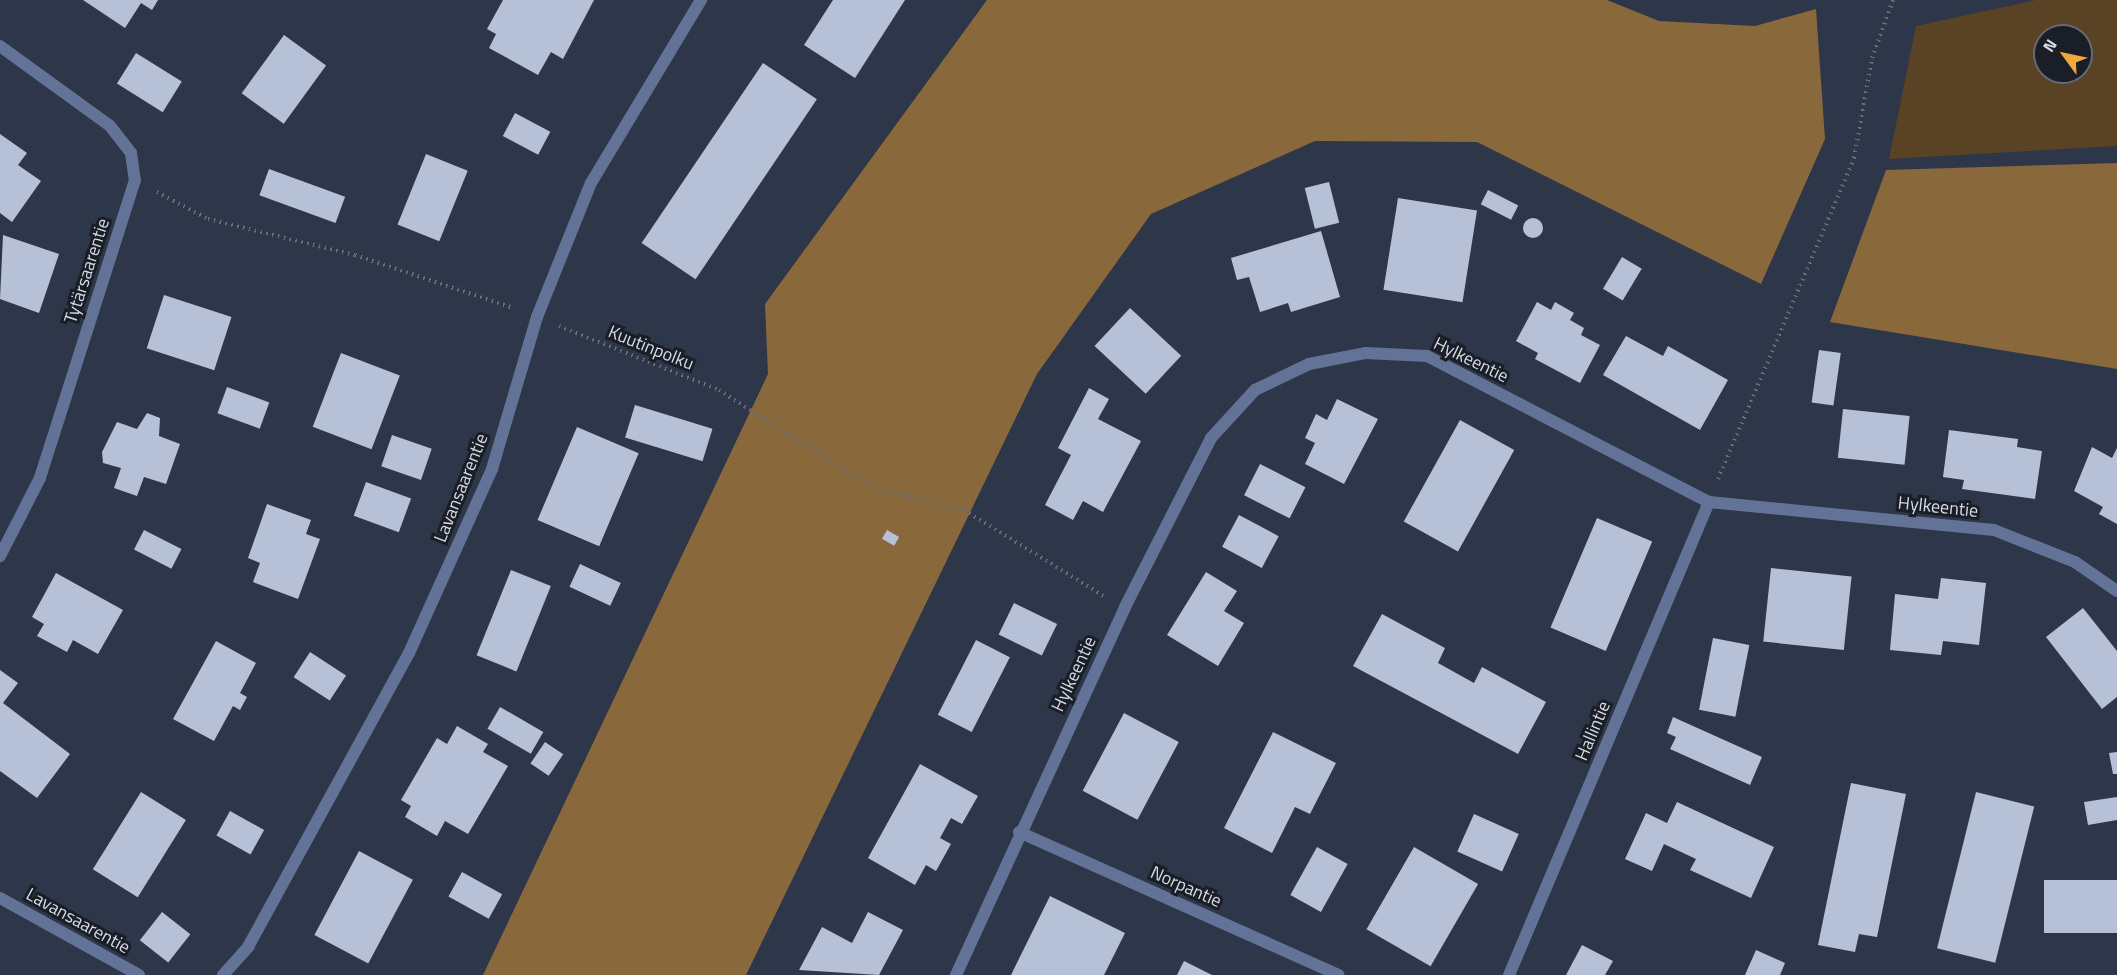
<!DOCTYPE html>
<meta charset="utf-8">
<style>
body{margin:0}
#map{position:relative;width:2117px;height:975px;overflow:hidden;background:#2e3649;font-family:"Titillium Web",sans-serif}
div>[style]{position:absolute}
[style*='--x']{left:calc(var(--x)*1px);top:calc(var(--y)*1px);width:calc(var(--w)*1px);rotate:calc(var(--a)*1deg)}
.green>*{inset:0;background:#5a4224}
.forest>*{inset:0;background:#89683c}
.building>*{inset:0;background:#b6c1d8;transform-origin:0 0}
.round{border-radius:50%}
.path>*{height:4px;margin-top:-2px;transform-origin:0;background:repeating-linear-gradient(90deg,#676f7f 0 1.5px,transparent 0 6px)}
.minor>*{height:12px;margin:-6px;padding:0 6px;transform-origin:6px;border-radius:6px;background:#637398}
span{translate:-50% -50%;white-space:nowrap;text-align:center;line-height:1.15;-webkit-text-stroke:6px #1a1e27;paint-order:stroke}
.street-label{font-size:18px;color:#d6dce8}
.north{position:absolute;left:2033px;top:24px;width:60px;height:60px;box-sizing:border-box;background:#1a1e27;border:2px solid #656a74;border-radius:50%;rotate:303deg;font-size:16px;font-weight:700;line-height:24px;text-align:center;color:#d6dce8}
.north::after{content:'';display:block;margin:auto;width:21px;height:27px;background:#f0a73e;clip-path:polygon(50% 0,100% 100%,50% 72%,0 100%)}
</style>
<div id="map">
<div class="green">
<div style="clip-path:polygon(evenodd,2036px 0,2117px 0,2117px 146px,1889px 159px,1916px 26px,2036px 0,2045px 36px,2081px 36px,2081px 72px,2045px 72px,2045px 36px)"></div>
</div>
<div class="forest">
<div style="clip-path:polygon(987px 0,1607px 0,1659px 21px,1755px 26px,1816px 9px,1825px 139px,1761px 284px,1477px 142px,1315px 141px,1151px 214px,1037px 374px,746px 975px,483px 975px,768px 374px,765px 304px)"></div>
<div style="clip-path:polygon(2117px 163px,2117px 369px,1830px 322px,1886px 170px)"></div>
</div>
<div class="building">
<div style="clip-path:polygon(83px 0,158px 0,152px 10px,141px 3px,125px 28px)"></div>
<div style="clip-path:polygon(503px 0,594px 0,563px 59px,551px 52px,538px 75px,489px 48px,496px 34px,487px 29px)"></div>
<div style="clip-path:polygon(833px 0,905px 0,855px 78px,804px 45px)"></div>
<div style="left:284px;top:35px;width:52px;height:72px;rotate:36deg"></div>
<div style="left:136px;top:53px;width:54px;height:36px;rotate:32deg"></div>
<div style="left:763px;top:63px;width:65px;height:217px;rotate:34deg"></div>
<div style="left:515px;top:113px;width:40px;height:26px;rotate:28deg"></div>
<div style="clip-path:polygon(0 134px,27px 153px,18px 165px,41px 181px,12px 222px,0 213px)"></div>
<div style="left:426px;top:154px;width:45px;height:76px;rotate:22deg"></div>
<div style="left:269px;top:169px;width:81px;height:28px;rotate:20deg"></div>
<div style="left:1329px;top:182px;width:42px;height:25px;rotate:76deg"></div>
<div style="left:1488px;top:190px;width:34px;height:16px;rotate:27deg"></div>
<div style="left:1398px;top:198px;width:80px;height:93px;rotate:9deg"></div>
<div class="round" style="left:1523px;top:218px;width:20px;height:20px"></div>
<div style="clip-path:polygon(1321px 231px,1340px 297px,1291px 312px,1288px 303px,1260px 312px,1249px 277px,1237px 280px,1231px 258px)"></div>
<div style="clip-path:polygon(3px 235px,59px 254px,39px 313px,0 299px)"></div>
<div style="left:1622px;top:257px;width:23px;height:37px;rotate:31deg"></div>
<div style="left:164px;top:295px;width:71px;height:56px;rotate:18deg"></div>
<div style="clip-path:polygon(1537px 302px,1551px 310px,1555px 302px,1574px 313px,1570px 320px,1584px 328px,1581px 335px,1600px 345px,1580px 383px,1535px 359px,1538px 353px,1516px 341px)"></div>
<div style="left:1130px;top:308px;width:70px;height:52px;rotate:43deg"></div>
<div style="clip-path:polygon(1626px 336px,1663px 356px,1668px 346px,1728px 380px,1700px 430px,1603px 375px)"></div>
<div style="left:1819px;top:350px;width:22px;height:53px;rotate:8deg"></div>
<div style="left:341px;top:353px;width:63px;height:79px;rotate:21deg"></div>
<div style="left:227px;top:387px;width:45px;height:28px;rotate:20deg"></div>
<div style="clip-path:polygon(1089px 388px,1109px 399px,1098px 419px,1141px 441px,1103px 512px,1083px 501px,1073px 520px,1045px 505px,1071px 455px,1058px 448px)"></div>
<div style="clip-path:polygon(1337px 399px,1378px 419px,1344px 484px,1305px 464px,1315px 443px,1305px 438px,1316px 414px,1327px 420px)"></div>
<div style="left:635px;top:405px;width:81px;height:34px;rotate:17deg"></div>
<div style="left:1843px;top:409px;width:67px;height:49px;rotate:6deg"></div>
<div style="clip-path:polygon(147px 413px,160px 418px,159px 436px,180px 444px,166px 484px,144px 477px,137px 496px,114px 488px,121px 468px,103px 463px,102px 452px,117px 422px,137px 429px)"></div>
<div style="left:1460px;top:420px;width:62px;height:116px;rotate:29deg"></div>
<div style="left:577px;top:427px;width:67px;height:101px;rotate:23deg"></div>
<div style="clip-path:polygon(1949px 430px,2018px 439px,2017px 447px,2042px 451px,2035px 499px,1962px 489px,1964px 480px,1943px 477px)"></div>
<div style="left:392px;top:435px;width:42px;height:33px;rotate:19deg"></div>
<div style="clip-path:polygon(2092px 447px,2112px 458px,2117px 448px,2117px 524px,2099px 514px,2103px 507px,2074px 491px)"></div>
<div style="left:1260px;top:464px;width:51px;height:35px;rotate:27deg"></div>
<div style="left:366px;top:482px;width:48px;height:36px;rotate:20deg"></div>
<div style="clip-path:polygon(267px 504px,311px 520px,306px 534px,320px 539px,298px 599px,253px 582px,260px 563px,248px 558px)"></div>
<div style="left:1239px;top:515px;width:45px;height:36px;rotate:28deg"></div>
<div style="left:1597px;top:518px;width:60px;height:119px;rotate:23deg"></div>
<div style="left:144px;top:530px;width:42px;height:22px;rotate:27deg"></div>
<div style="left:887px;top:530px;width:14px;height:10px;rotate:30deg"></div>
<div style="left:580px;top:564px;width:45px;height:25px;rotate:25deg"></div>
<div style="left:1771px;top:568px;width:81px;height:74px;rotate:6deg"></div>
<div style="left:511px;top:570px;width:43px;height:92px;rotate:22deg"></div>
<div style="clip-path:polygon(1206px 572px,1237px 591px,1224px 611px,1244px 623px,1218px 666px,1167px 635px)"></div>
<div style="clip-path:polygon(56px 573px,123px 610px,98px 654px,73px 640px,67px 652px,37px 636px,44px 624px,32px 617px)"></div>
<div style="clip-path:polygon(1941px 578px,1986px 583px,1979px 645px,1943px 641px,1941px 655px,1890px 650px,1895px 594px,1938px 599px)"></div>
<div style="left:1014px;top:603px;width:48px;height:35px;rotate:26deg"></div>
<div style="clip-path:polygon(2083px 608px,2117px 651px,2117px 697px,2102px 709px,2046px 637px)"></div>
<div style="clip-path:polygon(1382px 614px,1445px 648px,1438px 663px,1474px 683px,1482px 667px,1546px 702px,1518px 754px,1353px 666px)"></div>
<div style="left:1713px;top:638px;width:37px;height:73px;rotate:11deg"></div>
<div style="left:976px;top:640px;width:38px;height:84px;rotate:27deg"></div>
<div style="clip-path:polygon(216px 641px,256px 663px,240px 693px,247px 697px,240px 710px,233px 706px,214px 741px,173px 719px)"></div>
<div style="left:310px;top:652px;width:43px;height:30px;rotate:33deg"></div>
<div style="clip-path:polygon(0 670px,18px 683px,3px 703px,70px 754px,37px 798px,0 771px)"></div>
<div style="left:500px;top:707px;width:50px;height:25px;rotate:30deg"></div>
<div style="left:1124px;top:713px;width:62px;height:88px;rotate:28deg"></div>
<div style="clip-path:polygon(1673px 717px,1762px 757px,1750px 785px,1670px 749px,1676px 737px,1667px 733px)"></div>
<div style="clip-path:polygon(457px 726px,488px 744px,483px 752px,508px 766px,468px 834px,445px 821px,437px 836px,405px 817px,411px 806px,401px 800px,437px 738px,447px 744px)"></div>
<div style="clip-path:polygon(1273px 732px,1336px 763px,1310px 814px,1295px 807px,1272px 853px,1224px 828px)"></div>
<div style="left:545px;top:742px;width:22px;height:26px;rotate:34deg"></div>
<div style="clip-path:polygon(2117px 752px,2117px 774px,2113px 774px,2109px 753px)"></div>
<div style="clip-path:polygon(920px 764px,978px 796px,962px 824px,951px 818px,940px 838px,951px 844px,936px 871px,926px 865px,915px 885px,868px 858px)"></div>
<div style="clip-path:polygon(1851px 783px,1906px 794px,1877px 937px,1859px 934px,1855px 952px,1818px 945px)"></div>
<div style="left:141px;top:792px;width:53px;height:91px;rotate:32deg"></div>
<div style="left:1976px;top:792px;width:60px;height:161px;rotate:14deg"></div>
<div style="clip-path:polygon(2117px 797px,2117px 820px,2088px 825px,2084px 802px)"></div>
<div style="clip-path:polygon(1677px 802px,1774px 847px,1751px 898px,1690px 870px,1696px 859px,1664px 844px,1652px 871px,1625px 859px,1646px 813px,1667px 823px)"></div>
<div style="left:230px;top:811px;width:39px;height:28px;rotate:29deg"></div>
<div style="left:1474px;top:814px;width:49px;height:41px;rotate:24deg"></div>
<div style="left:1317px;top:847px;width:35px;height:55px;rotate:29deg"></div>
<div style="left:1414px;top:847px;width:74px;height:95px;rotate:30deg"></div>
<div style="left:359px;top:851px;width:61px;height:95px;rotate:28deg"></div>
<div style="left:462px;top:872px;width:46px;height:28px;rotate:29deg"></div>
<div style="left:2117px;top:880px;width:53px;height:73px;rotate:90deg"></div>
<div style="clip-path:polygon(1050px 896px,1125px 933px,1104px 975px,1011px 975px)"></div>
<div style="left:162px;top:912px;width:36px;height:36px;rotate:38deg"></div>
<div style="clip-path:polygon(868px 912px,903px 930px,879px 975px,799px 970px,822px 927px,852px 943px)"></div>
<div style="clip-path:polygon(1582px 945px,1613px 961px,1605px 975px,1566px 975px)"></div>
<div style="clip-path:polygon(1756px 950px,1785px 963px,1780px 975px,1745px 975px)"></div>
<div style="clip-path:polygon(1184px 961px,1212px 975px,1177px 975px)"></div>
</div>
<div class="path">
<div style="--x:157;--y:192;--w:58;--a:27.9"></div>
<div style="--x:208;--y:219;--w:151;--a:13.8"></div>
<div style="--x:355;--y:255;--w:167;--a:18.5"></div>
<div style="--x:559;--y:326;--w:172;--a:21.8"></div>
<div style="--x:719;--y:390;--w:178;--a:32.6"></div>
<div style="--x:869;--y:486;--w:98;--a:14.2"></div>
<div style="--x:964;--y:510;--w:164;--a:31.6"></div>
<div style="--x:1718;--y:479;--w:349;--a:-67"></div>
<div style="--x:1854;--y:158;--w:102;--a:-79.8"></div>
<div style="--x:1872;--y:58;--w:62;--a:-70.1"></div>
</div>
<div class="minor">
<div style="--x:0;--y:46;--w:136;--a:36"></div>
<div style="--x:110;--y:126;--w:34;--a:52"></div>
<div style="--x:131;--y:153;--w:27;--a:82"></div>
<div style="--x:135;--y:180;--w:313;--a:107.7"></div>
<div style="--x:40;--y:478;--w:88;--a:117.1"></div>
<div style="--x:1019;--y:832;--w:350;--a:24.1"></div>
<div style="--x:0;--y:898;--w:159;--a:29"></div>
<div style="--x:223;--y:975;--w:38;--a:-48"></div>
<div style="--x:248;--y:947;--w:335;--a:-61.3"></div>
<div style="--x:409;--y:653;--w:202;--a:-65.7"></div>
<div style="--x:492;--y:469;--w:159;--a:-73.5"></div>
<div style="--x:537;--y:317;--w:144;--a:-68.1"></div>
<div style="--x:591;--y:183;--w:214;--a:-59"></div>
<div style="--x:956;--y:975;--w:405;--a:-65.3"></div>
<div style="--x:1125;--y:607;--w:190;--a:-63"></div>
<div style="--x:1211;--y:438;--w:65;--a:-47.5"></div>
<div style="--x:1255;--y:390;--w:60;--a:-25.7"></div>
<div style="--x:1309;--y:364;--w:57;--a:-11.1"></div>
<div style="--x:1365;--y:353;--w:62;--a:2.8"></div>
<div style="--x:1427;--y:356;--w:318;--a:27.4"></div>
<div style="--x:1709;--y:502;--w:286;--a:5.6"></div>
<div style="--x:1994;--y:530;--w:87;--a:21.6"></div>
<div style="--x:2075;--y:562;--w:51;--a:34.6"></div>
<div style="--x:1509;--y:975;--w:514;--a:-67.08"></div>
</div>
<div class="street-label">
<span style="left:87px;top:271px;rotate:-72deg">Tytärsaarentie</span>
<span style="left:651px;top:348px;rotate:22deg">Kuutinpolku</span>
<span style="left:1471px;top:360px;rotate:26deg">Hylkeentie</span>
<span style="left:461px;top:488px;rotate:-68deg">Lavansaarentie</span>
<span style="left:1938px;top:507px;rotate:6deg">Hylkeentie</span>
<span style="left:1074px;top:674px;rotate:-65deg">Hylkeentie</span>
<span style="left:1593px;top:731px;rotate:-67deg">Hallintie</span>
<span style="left:1186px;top:887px;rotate:24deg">Norpantie</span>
<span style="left:78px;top:921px;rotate:29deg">Lavansaarentie</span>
</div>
<div class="north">N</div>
</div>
